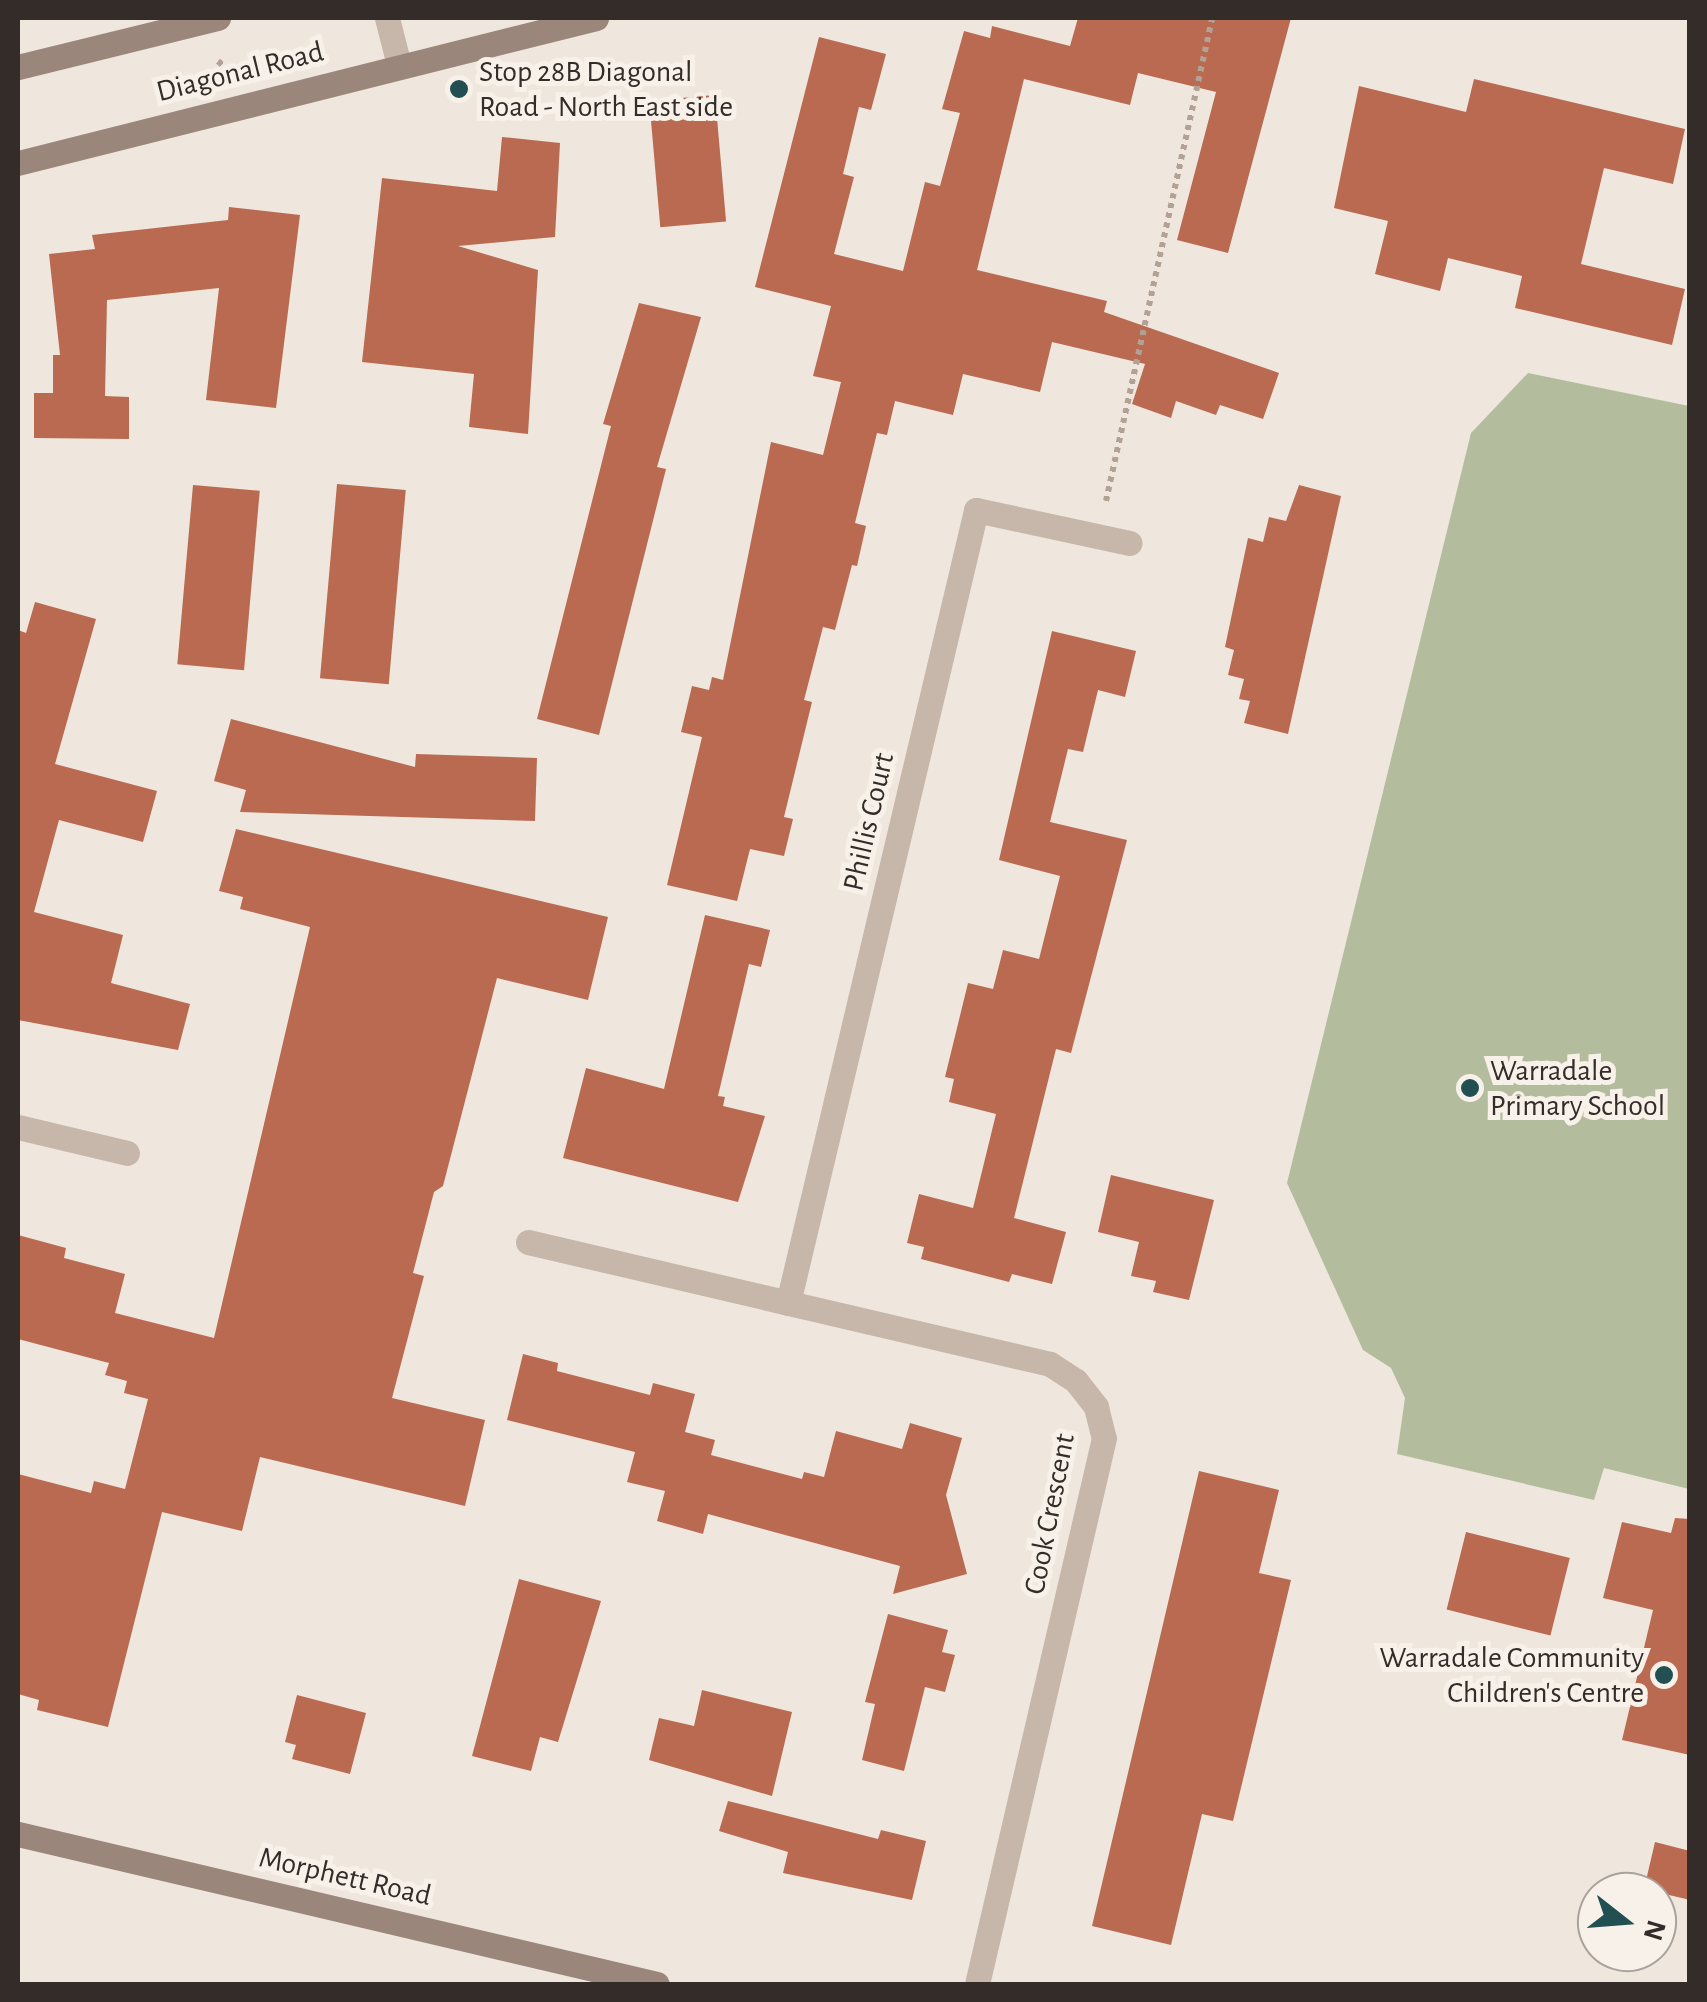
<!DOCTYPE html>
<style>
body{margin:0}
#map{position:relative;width:1707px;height:2002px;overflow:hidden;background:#efe7dd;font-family:"Alegreya Sans",sans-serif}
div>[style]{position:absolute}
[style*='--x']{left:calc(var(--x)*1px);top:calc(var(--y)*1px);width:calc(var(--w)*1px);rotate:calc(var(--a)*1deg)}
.green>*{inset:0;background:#b3bd9e}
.building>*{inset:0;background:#b96a51;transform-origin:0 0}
.path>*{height:6px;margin-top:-3px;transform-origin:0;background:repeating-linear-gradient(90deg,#b2a194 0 5px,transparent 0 10px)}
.street>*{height:25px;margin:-12.5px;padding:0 12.5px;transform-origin:12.5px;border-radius:12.5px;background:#c6b7aa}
.secondary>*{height:25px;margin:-12.5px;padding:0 12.5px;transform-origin:12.5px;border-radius:12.5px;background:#9a867b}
.dots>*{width:28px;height:28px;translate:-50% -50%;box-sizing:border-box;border:5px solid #f8f1e9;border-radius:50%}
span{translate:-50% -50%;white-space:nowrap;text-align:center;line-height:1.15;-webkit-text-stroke:10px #f8f1e9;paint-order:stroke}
.street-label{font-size:30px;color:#342c29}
.poi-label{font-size:30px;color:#342c29}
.left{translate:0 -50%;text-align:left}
.right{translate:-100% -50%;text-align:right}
.frame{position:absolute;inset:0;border:20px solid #342c29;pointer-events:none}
.north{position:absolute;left:1577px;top:1872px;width:100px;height:100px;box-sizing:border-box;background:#f8f1e9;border:2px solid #aaa29c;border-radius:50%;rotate:107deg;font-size:28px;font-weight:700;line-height:40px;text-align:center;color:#342c29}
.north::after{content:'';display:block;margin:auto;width:35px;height:45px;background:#224f52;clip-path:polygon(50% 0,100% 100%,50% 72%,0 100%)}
</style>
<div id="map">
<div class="green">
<div style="clip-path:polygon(1528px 373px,1689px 406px,1689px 1489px,1604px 1468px,1594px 1500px,1397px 1454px,1405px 1398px,1391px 1368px,1363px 1350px,1287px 1183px,1471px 433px)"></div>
</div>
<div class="building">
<div style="clip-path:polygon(1078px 18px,1291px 18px,1228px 253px,1177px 240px,1216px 92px,1138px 73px,1130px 105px,1024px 79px,977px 270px,1107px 301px,1104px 312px,1279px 373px,1263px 419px,1220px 405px,1216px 415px,1176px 401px,1171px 418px,1132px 404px,1145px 364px,1052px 342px,1040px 392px,963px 374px,953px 415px,895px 401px,887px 435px,877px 433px,855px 523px,866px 526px,857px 566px,852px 565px,835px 630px,823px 627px,804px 700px,812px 702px,784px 817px,793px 819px,784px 856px,750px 849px,737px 901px,667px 885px,702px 737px,681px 732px,692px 686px,709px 690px,712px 677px,723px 680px,771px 442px,823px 455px,841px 382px,813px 376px,831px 306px,755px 287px,819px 37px,886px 54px,871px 110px,859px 107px,843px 174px,854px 177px,834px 254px,903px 271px,925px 182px,940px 186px,960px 113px,942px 109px,964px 31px,990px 38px,992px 26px,1070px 46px)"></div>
<div style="clip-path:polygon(1474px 79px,1685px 129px,1673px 184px,1604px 168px,1581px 264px,1685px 289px,1672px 345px,1515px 308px,1522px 276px,1448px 258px,1440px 291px,1375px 274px,1388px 221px,1334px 208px,1359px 86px,1466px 112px)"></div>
<div style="left:715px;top:95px;width:127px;height:66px;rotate:85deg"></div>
<div style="clip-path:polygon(502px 137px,560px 143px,555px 237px,458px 246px,538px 270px,528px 434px,469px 427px,474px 374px,362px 362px,382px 178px,497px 191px)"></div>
<div style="clip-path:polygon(229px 207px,300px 215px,276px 408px,206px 400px,219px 288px,107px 300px,105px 396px,129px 397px,129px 439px,34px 438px,34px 393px,53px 393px,53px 355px,60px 355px,49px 254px,95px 249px,92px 235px,228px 220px)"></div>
<div style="clip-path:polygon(639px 303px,701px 317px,657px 467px,666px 469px,599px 735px,537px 719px,611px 426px,603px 424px)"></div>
<div style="left:337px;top:484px;width:69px;height:195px;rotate:5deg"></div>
<div style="left:193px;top:485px;width:67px;height:180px;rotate:5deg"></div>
<div style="clip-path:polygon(1299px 485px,1341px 496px,1288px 734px,1244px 723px,1250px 701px,1239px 699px,1244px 679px,1228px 675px,1234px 650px,1225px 647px,1248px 538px,1263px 542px,1269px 517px,1286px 521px)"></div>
<div style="clip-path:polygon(35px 602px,96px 619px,55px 764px,157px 791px,143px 842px,59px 820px,34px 912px,123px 935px,111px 983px,190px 1004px,178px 1050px,18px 1020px,18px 630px,26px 633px)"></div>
<div style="clip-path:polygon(1052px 631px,1136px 651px,1125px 697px,1098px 690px,1083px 752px,1068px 749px,1050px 822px,1127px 840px,1071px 1053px,1056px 1049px,1014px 1218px,1066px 1232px,1052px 1284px,1012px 1274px,1009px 1282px,921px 1259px,924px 1247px,907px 1243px,919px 1194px,973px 1208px,996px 1114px,949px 1102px,954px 1079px,945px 1077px,968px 983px,993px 989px,1003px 950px,1039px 959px,1060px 876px,999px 860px)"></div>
<div style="clip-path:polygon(231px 719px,415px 767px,416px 754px,537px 758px,535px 821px,240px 812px,246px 790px,214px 781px)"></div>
<div style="clip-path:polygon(236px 829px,608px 917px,588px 1000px,497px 978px,443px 1186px,434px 1192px,413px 1273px,424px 1276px,392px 1398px,485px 1420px,465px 1506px,260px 1457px,242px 1531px,162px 1512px,108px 1727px,37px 1710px,39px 1700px,18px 1694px,18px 1474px,91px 1493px,94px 1481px,125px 1489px,148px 1399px,124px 1393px,127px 1381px,105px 1375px,109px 1363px,18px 1339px,18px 1235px,66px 1248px,64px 1258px,125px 1274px,115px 1313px,214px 1338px,310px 927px,240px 909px,243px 897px,219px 891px)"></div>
<div style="clip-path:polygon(705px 915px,770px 930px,761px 967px,749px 964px,718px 1096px,725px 1097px,723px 1106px,765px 1116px,738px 1202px,563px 1158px,586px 1068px,664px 1089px)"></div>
<div style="clip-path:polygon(1111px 1175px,1214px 1200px,1189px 1300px,1153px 1292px,1156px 1281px,1131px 1276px,1139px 1242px,1098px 1232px)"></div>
<div style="clip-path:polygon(523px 1354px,558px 1363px,557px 1371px,650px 1395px,653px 1383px,695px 1394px,685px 1432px,715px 1440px,711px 1455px,802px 1479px,804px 1472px,824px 1477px,836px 1431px,902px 1449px,910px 1423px,962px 1438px,946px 1495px,967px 1574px,893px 1594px,900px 1566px,708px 1514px,703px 1534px,657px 1521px,665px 1491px,627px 1482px,635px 1452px,507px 1420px)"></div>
<div style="clip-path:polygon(1199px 1471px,1279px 1490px,1259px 1573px,1291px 1580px,1233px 1821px,1202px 1814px,1171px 1945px,1092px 1926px)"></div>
<div style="clip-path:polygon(1675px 1518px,1690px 1519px,1690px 1755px,1622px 1740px,1653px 1610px,1603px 1598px,1622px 1522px,1671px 1533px)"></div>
<div style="left:1466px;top:1532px;width:107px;height:80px;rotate:14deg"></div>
<div style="clip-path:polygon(519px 1579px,601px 1601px,558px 1742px,540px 1737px,531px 1771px,472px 1756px)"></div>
<div style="clip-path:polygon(888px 1614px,948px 1630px,942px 1652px,955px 1655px,945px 1692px,925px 1687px,904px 1771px,862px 1760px,875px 1704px,865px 1702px)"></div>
<div style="clip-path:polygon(702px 1690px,792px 1712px,772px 1796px,649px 1760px,659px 1718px,694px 1726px)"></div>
<div style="clip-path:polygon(297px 1695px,366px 1713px,350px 1774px,292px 1759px,296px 1745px,285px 1742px)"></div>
<div style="clip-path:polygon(728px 1801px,878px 1839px,881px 1830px,926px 1841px,912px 1900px,783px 1873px,788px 1852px,719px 1831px)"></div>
<div style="clip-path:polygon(1655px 1842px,1690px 1851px,1690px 1900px,1644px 1889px)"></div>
</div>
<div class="path">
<div style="--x:218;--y:61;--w:19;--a:43"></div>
<div style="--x:1106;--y:501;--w:494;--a:-77.6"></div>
</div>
<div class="street">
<div style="--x:387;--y:18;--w:49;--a:75.7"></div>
<div style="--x:18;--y:1127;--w:112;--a:13.4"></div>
<div style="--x:528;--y:1242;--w:536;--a:13.15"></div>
<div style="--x:1050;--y:1364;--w:31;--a:33"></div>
<div style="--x:1076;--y:1381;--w:33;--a:52"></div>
<div style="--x:1096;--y:1407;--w:32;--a:76"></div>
<div style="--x:1104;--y:1438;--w:561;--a:103.09"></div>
<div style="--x:788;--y:1303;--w:815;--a:-76.66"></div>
<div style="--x:976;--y:510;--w:157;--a:12.1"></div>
</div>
<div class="secondary">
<div style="--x:18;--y:67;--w:206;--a:-13.8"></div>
<div style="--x:18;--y:163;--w:596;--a:-14.08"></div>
<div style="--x:18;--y:1834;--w:656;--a:13.21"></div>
</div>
<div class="dots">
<div style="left:459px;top:89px;background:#224f52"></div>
<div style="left:1470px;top:1088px;background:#224f52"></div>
<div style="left:1664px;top:1675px;background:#224f52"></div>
</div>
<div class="street-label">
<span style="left:240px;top:72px;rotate:-14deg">Diagonal Road</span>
<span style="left:869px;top:822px;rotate:-77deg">Phillis Court</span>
<span style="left:1050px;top:1514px;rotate:-79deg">Cook Crescent</span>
<span style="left:345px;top:1877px;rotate:13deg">Morphett Road</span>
</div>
<div class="poi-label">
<span class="left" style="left:479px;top:89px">Stop 28B Diagonal<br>Road - North East side</span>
<span class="left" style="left:1490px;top:1088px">Warradale<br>Primary School</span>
<span class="right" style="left:1644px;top:1675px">Warradale Community<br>Children's Centre</span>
</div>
<div class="frame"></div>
<div class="north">N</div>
</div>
